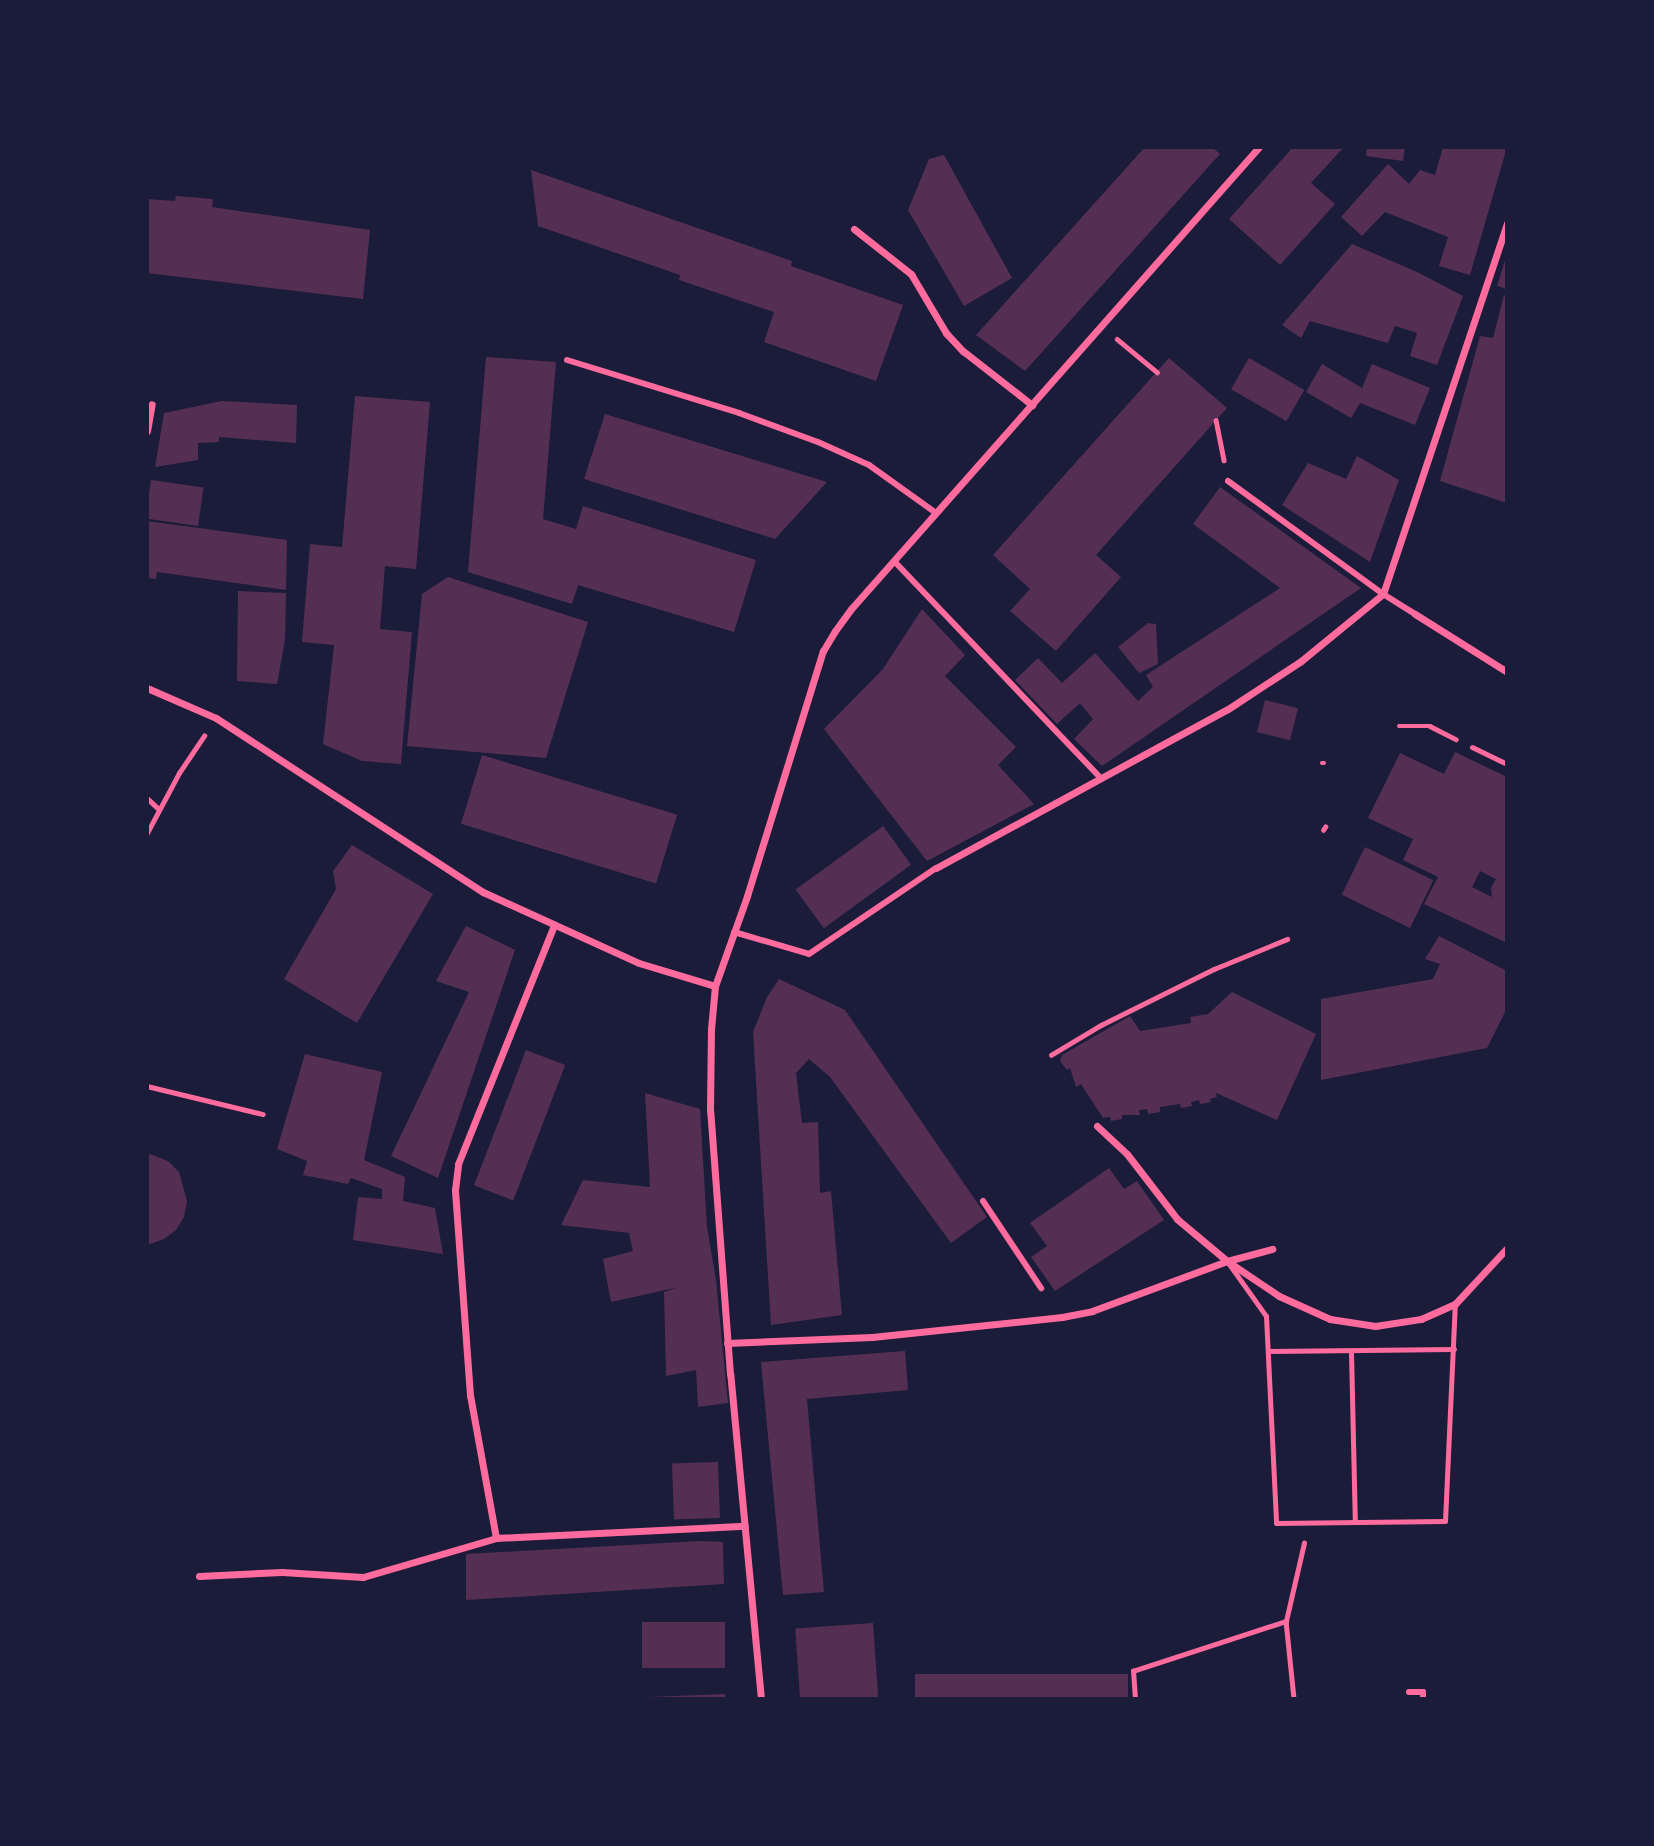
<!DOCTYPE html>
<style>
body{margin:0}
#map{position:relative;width:1654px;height:1846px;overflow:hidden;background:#1b1b3a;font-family:"Fira Sans",sans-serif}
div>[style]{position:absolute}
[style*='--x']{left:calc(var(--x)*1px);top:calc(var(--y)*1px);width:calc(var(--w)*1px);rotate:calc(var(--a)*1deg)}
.building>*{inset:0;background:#542f53;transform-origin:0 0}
.path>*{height:4.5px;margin:-2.25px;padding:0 2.25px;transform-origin:2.25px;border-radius:2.25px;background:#ff6b9d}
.service>*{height:5px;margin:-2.5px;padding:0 2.5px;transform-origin:2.5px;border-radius:2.5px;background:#ff6b9d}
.pedestrian>*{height:6px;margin:-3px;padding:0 3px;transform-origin:3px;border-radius:3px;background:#ff6b9d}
.minor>*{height:7px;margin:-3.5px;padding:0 3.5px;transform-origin:3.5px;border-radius:3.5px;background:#ff6b9d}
span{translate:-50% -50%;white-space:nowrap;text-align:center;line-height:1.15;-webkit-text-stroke:5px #1b1b3a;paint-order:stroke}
.frame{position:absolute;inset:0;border:149px solid #1b1b3a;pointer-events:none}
</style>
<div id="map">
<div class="building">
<div style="clip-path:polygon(1145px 147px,1212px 147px,1220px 154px,1025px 371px,976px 335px)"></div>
<div style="clip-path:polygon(1293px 147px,1344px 147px,1311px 183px,1335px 204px,1280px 265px,1229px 219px)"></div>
<div style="clip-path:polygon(1367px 147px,1405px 147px,1403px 161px,1366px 156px)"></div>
<div style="clip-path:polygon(1443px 147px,1507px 147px,1470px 275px,1439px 266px,1448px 237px,1385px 212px,1362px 236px,1341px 217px,1388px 164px,1409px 184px,1420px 170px,1435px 175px)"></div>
<div style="clip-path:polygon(944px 155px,1012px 278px,964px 306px,908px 210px,929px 159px)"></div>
<div style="clip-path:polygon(531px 170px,792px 261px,791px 266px,903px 305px,876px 381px,764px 342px,774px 312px,679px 280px,680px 275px,538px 226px)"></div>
<div style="clip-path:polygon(176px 196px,213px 199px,212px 207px,370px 230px,363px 299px,147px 273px,147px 199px,175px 201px)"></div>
<div style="clip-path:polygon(1352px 244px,1417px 272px,1463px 296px,1437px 365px,1410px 356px,1417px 333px,1395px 326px,1388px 343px,1310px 321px,1301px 338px,1282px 325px)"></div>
<div style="clip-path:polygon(1506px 257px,1507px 257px,1507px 289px,1497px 286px)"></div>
<div style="clip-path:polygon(1504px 295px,1507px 296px,1507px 503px,1440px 481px,1480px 336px,1493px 338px)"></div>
<div style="clip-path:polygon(486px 357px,556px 362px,543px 519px,576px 529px,583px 506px,756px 560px,734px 632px,578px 585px,572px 604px,468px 572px)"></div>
<div style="clip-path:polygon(1169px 358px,1227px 408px,1096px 555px,1121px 577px,1056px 651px,1010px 611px,1030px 589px,993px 555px)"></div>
<div style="left:1249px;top:358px;width:64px;height:36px;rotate:30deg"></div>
<div style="clip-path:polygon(1322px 364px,1362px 388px,1372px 364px,1430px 388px,1415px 425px,1360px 403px,1351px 418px,1306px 392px)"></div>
<div style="clip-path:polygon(355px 396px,430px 402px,416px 569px,385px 566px,380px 629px,412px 632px,401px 764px,362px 761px,323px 744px,334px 645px,302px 642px,310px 544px,342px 547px)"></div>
<div style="clip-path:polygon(222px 401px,297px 405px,296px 443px,219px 437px,219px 442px,198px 443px,198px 460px,155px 467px,164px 413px)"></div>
<div style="clip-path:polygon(605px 414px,827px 482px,775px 539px,584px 479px)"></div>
<div style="clip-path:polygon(1357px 456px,1399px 480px,1370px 562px,1282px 505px,1308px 463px,1346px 479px)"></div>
<div style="left:151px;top:480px;width:53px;height:39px;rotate:8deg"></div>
<div style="clip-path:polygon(1220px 487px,1361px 588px,1102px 766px,1074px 739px,1093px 719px,1080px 703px,1057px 724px,1015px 680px,1038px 658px,1062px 683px,1095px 653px,1138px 701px,1153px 687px,1146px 675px,1280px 588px,1193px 524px)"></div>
<div style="clip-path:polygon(147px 521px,287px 540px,286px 590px,157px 572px,156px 579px,147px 578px)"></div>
<div style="clip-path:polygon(448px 577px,588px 622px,546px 758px,407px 746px,422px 594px)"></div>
<div style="clip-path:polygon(238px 591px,286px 593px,285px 640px,277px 684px,237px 681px)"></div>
<div style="clip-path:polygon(922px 609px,965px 655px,945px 676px,1016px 747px,998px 765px,1034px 804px,927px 861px,824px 729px,883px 669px)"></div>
<div style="clip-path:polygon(1148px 623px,1156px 624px,1158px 664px,1139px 673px,1118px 647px)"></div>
<div style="left:1265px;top:700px;width:34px;height:33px;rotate:14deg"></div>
<div style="clip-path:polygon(evenodd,1455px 752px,1507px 777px,1507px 943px,1424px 904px,1438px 877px,1403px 860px,1413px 839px,1368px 818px,1400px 753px,1444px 774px,1455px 752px,1480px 871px,1496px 879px,1491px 888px,1492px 897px,1472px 887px,1480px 871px)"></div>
<div style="left:482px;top:755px;width:204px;height:72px;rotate:17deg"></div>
<div style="left:883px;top:826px;width:48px;height:108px;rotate:54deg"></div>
<div style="clip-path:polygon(352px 845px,433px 894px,357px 1023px,284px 979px,336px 889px,333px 871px)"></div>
<div style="left:1365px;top:847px;width:76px;height:53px;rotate:26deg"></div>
<div style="clip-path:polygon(466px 926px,515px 950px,438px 1178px,391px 1156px,469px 992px,436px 981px)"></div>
<div style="clip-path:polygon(1439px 936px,1507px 971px,1507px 1008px,1487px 1048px,1321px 1080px,1321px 999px,1433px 979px,1440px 964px,1425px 959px)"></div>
<div style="clip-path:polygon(779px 979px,845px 1010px,987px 1217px,951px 1243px,830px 1077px,809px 1059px,796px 1073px,802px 1123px,818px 1122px,820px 1193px,831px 1191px,842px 1315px,771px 1325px,753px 1032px,767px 997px)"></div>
<div style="clip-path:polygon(1232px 992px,1316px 1034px,1277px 1120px,1216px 1093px,1217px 1097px,1210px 1099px,1211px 1102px,1200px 1104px,1199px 1100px,1191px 1102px,1192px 1106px,1181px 1108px,1180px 1104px,1160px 1107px,1160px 1112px,1148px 1114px,1147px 1109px,1139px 1110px,1140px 1115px,1122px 1115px,1122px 1119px,1111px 1121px,1110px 1117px,1103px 1118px,1081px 1084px,1076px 1087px,1070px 1068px,1067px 1070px,1060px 1061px,1062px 1055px,1130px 1016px,1140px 1031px,1191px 1023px,1190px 1017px,1208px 1014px)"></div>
<div style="left:526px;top:1050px;width:42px;height:145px;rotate:21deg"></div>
<div style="clip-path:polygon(305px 1054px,382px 1072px,364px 1160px,405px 1177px,403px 1201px,435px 1208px,443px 1254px,353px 1240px,358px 1197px,382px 1199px,382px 1189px,351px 1178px,348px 1184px,303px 1175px,307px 1161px,277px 1149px)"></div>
<div style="clip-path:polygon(645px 1093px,700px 1109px,707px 1227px,716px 1280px,728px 1403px,698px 1407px,696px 1370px,666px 1376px,664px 1292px,679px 1287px,611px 1302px,603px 1259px,633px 1251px,629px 1233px,561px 1225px,583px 1180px,650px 1187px)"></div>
<div style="clip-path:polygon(147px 1153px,168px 1161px,179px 1172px,187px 1201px,184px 1217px,176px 1230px,164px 1239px,147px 1245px)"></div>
<div style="clip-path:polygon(1109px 1168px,1124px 1189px,1137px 1181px,1164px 1220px,1055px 1291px,1031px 1257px,1047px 1246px,1030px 1223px)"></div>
<div style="clip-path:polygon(905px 1351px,908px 1390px,807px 1399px,824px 1592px,783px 1595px,761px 1362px)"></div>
<div style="left:718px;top:1462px;width:56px;height:46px;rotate:88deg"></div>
<div style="clip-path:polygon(700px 1541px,723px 1542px,724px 1584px,466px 1600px,466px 1554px)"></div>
<div style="left:725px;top:1622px;width:46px;height:83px;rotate:90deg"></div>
<div style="left:873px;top:1623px;width:76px;height:78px;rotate:86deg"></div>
<div style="left:1128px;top:1674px;width:25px;height:213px;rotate:90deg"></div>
<div style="clip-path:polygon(725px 1694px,725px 1699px,648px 1699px,648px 1697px)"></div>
</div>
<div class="path">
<div style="--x:1117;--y:339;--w:52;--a:39.5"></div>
<div style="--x:1216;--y:420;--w:41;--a:78.7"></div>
<div style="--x:1399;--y:726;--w:31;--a:0"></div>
<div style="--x:1430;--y:726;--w:29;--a:27"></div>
<div style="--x:1322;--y:763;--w:2;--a:0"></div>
<div style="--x:147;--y:798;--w:16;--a:43"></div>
<div style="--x:1323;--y:830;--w:4;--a:-56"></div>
<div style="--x:147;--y:833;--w:68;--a:-61.9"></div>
<div style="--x:179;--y:773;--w:45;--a:-56"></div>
<div style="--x:1051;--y:1055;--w:58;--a:-31"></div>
<div style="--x:1101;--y:1025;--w:126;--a:-26.4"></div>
<div style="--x:1214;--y:969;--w:79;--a:-22.3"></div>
<div style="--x:147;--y:1086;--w:119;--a:13.6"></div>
<div style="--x:1286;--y:1621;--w:78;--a:84.1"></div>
<div style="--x:1135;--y:1699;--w:28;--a:-94"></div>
<div style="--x:1133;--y:1671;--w:161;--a:-18.1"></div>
<div style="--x:1286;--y:1621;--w:80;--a:-77"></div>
</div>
<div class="service">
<div style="--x:1472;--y:747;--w:39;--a:26"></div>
<div style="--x:1229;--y:1264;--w:64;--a:54.6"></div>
<div style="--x:1266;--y:1316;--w:207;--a:87.2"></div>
<div style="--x:1276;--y:1523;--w:169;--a:-0.7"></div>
<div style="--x:1445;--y:1521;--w:217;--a:-87.4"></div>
<div style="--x:1268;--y:1351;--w:186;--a:-0.6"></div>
<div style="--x:1351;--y:1352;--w:170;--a:88.7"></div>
</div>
<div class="pedestrian">
<div style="--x:567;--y:360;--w:180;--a:17.1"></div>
<div style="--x:739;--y:413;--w:84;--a:20.2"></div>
<div style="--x:818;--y:442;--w:56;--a:24.3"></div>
<div style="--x:869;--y:465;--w:82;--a:35.6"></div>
<div style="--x:1228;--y:481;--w:192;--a:36.1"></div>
<div style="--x:1383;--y:594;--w:38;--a:32"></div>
<div style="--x:894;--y:561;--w:300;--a:46.4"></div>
<div style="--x:734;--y:932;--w:78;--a:16.3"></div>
<div style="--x:809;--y:954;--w:153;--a:-34.1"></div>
<div style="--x:983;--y:1201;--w:105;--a:56.3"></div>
<div style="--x:1409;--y:1692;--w:14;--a:0"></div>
<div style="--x:1423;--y:1692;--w:7;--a:90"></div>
</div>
<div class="minor">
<div style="--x:854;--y:229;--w:73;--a:38.3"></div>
<div style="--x:911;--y:274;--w:69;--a:59.3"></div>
<div style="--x:946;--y:333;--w:25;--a:47"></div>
<div style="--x:963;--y:351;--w:88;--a:38"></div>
<div style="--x:147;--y:431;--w:27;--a:-80"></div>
<div style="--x:1415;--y:614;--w:109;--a:32.2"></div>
<div style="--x:147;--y:688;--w:75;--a:23.5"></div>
<div style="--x:216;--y:718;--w:319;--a:33.1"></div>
<div style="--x:483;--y:892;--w:171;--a:24.5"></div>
<div style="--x:639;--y:963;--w:79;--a:16.8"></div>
<div style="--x:936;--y:868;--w:332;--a:-28.6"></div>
<div style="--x:1228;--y:709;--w:87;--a:-33.3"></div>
<div style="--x:1301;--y:661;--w:106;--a:-39.3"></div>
<div style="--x:1383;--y:594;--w:391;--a:-71.5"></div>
<div style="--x:1097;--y:1126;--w:41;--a:43"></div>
<div style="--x:1127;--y:1154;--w:82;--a:52.4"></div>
<div style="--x:1177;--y:1219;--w:65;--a:40"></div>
<div style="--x:1227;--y:1261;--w:63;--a:33.9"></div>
<div style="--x:1279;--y:1296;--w:56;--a:24.3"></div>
<div style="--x:1330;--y:1319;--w:46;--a:8.8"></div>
<div style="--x:1375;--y:1326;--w:47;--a:-8.7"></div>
<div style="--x:1421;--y:1319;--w:37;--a:-24"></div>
<div style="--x:1455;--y:1304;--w:76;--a:-47.1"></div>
<div style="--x:727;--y:1343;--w:145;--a:-2.4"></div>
<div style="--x:872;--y:1337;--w:191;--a:-6"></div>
<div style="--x:1062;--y:1317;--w:31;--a:-11"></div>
<div style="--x:1092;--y:1311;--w:144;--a:-20.3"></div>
<div style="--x:1227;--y:1261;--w:47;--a:-14.9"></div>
<div style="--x:496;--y:1538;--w:145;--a:-100.3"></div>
<div style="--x:470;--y:1395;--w:206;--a:-94.2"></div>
<div style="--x:455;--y:1190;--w:26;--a:-83"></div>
<div style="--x:458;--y:1164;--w:258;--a:-68.1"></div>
<div style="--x:199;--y:1576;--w:83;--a:-2.8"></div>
<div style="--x:282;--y:1572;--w:81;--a:3.5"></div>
<div style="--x:363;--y:1577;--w:139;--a:-16.3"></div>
<div style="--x:496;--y:1538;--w:249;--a:-2.8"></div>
<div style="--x:761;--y:1699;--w:326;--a:-95.4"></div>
<div style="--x:730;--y:1374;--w:265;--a:-94.3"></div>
<div style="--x:710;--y:1110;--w:81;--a:-89.3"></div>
<div style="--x:711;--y:1029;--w:43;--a:-84.7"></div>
<div style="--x:715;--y:986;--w:96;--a:-70.4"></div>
<div style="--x:747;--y:896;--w:257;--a:-72.8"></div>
<div style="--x:823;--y:651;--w:23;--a:-59"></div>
<div style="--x:835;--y:631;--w:27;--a:-54"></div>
<div style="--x:851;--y:609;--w:616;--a:-48.55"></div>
</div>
<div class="frame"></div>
</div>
